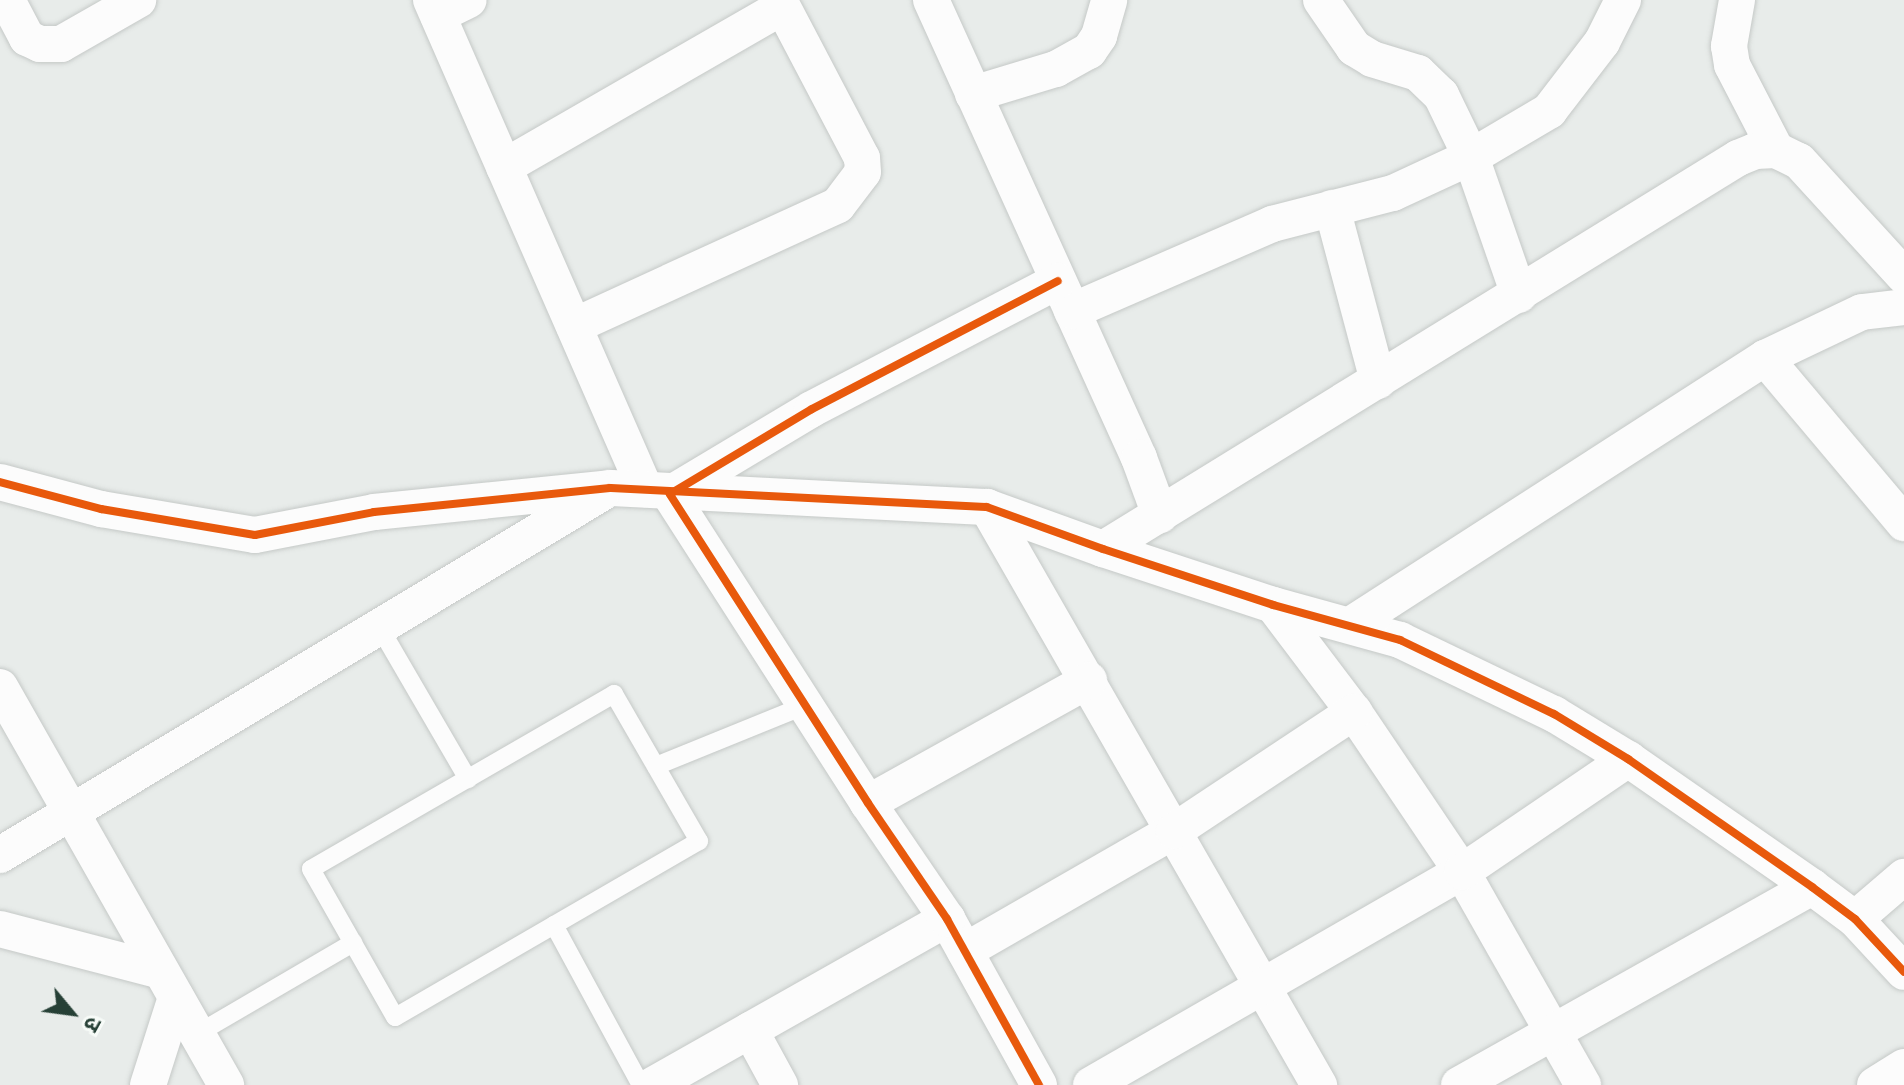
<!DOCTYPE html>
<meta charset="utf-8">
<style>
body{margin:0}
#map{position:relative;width:1904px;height:1085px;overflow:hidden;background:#e8ecea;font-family:Inter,"Noto Sans Devanagari",sans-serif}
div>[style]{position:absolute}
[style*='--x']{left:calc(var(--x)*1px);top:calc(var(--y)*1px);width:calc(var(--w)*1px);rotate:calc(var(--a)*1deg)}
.roads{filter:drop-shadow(0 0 2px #c5c9c7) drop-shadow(0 0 2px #c5c9c7)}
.lane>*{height:18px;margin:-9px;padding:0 9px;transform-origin:9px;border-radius:9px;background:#fcfcfc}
.street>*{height:36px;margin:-18px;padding:0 18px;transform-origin:18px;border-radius:18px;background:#fcfcfc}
.cycleway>*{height:8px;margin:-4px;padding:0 4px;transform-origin:4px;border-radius:4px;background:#e8590c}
span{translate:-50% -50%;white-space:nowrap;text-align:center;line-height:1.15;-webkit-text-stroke:8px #f7fbf8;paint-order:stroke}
.north{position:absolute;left:32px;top:973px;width:80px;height:80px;-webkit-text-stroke:6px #f7fbf8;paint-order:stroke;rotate:119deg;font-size:22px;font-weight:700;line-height:32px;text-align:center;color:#264036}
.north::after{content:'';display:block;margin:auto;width:28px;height:36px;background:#264036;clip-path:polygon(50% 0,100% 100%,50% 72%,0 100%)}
</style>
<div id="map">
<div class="roads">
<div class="lane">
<div style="--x:380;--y:628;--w:175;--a:59.8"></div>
<div style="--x:614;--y:694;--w:170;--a:60"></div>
<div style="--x:699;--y:841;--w:351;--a:149.9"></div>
<div style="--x:395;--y:1017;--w:170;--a:-119.6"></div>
<div style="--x:311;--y:869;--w:350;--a:-30"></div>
<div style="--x:656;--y:766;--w:162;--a:-22.1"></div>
<div style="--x:554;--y:925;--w:182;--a:61.5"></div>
<div style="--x:197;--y:1034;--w:181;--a:-30.3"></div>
</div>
<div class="street">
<div style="--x:7;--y:0;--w:43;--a:62.2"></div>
<div style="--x:27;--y:38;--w:14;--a:25"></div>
<div style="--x:40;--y:44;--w:21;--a:0"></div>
<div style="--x:61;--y:44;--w:89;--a:-29.7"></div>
<div style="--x:431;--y:0;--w:534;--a:66.36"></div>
<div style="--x:931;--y:0;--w:503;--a:65.57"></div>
<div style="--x:1139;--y:458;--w:61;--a:69.8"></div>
<div style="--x:1321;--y:0;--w:58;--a:55.5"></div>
<div style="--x:1354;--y:48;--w:21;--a:31"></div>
<div style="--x:1372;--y:59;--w:48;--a:16.9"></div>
<div style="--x:1418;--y:73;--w:32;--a:44"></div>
<div style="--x:1441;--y:95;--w:69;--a:64.2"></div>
<div style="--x:1471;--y:157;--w:146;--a:70.8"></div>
<div style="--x:1737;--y:0;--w:47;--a:99.9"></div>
<div style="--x:1729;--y:46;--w:19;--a:81"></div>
<div style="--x:1732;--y:65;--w:96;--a:62.6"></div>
<div style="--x:438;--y:15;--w:34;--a:-26"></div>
<div style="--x:973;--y:94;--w:87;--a:-16.8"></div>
<div style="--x:1056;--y:69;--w:38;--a:-29"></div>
<div style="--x:1089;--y:51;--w:18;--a:-56"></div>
<div style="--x:1099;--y:36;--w:37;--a:-74"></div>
<div style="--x:504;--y:167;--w:321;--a:-29.9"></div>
<div style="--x:1332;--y:208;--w:179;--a:75.1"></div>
<div style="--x:1072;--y:311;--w:218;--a:-23.5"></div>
<div style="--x:1272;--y:224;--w:125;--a:-14.4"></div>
<div style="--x:1393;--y:193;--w:86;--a:-24.8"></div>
<div style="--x:1471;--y:157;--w:91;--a:-30.5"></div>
<div style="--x:1549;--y:111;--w:87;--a:-52.5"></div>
<div style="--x:1602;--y:42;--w:47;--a:-63.4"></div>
<div style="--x:574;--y:326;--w:290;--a:-24.6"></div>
<div style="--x:838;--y:205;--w:41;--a:-52.9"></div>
<div style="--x:863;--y:172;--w:14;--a:-94"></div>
<div style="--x:862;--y:158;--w:178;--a:-117.7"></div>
<div style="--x:1765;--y:358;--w:216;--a:49.9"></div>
<div style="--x:0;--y:482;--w:105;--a:15"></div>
<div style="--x:101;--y:509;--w:156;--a:9.6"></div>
<div style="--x:255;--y:535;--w:121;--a:-10.9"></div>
<div style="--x:374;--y:512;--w:237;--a:-5.8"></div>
<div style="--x:610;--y:488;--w:377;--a:2.9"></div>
<div style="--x:987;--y:507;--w:123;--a:19.9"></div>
<div style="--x:1103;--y:549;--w:179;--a:18.2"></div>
<div style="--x:1273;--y:605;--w:132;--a:15.4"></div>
<div style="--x:1400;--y:640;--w:171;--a:25.7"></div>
<div style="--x:1554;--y:714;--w:87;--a:31.3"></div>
<div style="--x:1628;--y:759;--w:224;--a:34.8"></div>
<div style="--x:1812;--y:887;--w:54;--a:36.7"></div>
<div style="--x:1855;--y:919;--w:72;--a:47.2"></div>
<div style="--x:987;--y:507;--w:667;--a:60.13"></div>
<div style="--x:1103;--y:549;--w:746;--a:-31.62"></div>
<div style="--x:1738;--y:158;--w:18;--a:-22"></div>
<div style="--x:1755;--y:151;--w:21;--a:-3"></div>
<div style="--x:1776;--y:150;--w:25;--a:26"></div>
<div style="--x:1799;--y:161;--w:156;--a:47.6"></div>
<div style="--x:1273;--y:605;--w:134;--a:52.9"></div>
<div style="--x:1354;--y:712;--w:193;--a:56"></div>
<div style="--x:1462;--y:872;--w:245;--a:60.4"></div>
<div style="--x:1352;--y:624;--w:491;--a:-32.8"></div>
<div style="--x:1765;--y:358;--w:107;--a:-25.4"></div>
<div style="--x:1862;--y:312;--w:42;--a:-6.8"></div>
<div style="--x:0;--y:687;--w:458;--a:60.4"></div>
<div style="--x:868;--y:803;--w:253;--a:-29.1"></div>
<div style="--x:0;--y:855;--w:702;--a:-31.02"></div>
<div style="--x:1855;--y:919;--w:65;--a:-40.6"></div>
<div style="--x:0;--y:929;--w:166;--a:14.6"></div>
<div style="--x:965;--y:951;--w:241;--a:-29.9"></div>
<div style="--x:1174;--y:831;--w:216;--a:-33.5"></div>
<div style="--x:750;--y:1030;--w:63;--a:61.4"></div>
<div style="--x:148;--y:1085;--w:92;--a:-72.3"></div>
<div style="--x:653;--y:1085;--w:338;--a:-29.5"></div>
<div style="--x:1039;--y:1085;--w:190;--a:-119"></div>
<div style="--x:947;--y:919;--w:140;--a:-124.3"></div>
<div style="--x:868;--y:803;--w:367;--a:-122.7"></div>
<div style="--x:670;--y:494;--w:165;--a:-30.9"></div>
<div style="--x:812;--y:409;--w:277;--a:-27.5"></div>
<div style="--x:1091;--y:1085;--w:428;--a:-29.9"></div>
<div style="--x:1462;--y:872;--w:201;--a:-34.2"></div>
<div style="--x:1459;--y:1085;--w:405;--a:-29.3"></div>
<div style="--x:1875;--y:1085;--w:34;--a:-32"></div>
</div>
</div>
<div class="cycleway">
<div style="--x:0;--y:482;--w:105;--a:15"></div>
<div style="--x:101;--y:509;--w:156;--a:9.6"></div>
<div style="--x:255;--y:535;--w:121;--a:-10.9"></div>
<div style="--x:374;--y:512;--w:237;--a:-5.8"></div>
<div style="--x:610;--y:488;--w:377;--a:2.9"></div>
<div style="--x:987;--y:507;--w:123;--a:19.9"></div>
<div style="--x:1103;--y:549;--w:179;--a:18.2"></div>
<div style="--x:1273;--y:605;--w:132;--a:15.4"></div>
<div style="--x:1400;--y:640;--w:171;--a:25.7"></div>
<div style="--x:1554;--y:714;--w:87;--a:31.3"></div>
<div style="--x:1628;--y:759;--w:224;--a:34.8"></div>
<div style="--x:1812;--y:887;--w:54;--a:36.7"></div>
<div style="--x:1855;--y:919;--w:72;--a:47.2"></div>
<div style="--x:1039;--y:1085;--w:190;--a:-119"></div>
<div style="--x:947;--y:919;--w:140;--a:-124.3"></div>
<div style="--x:868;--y:803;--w:367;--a:-122.7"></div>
<div style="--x:670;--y:494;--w:165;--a:-30.9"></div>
<div style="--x:812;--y:409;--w:277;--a:-27.5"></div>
</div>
<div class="north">उ</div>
</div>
